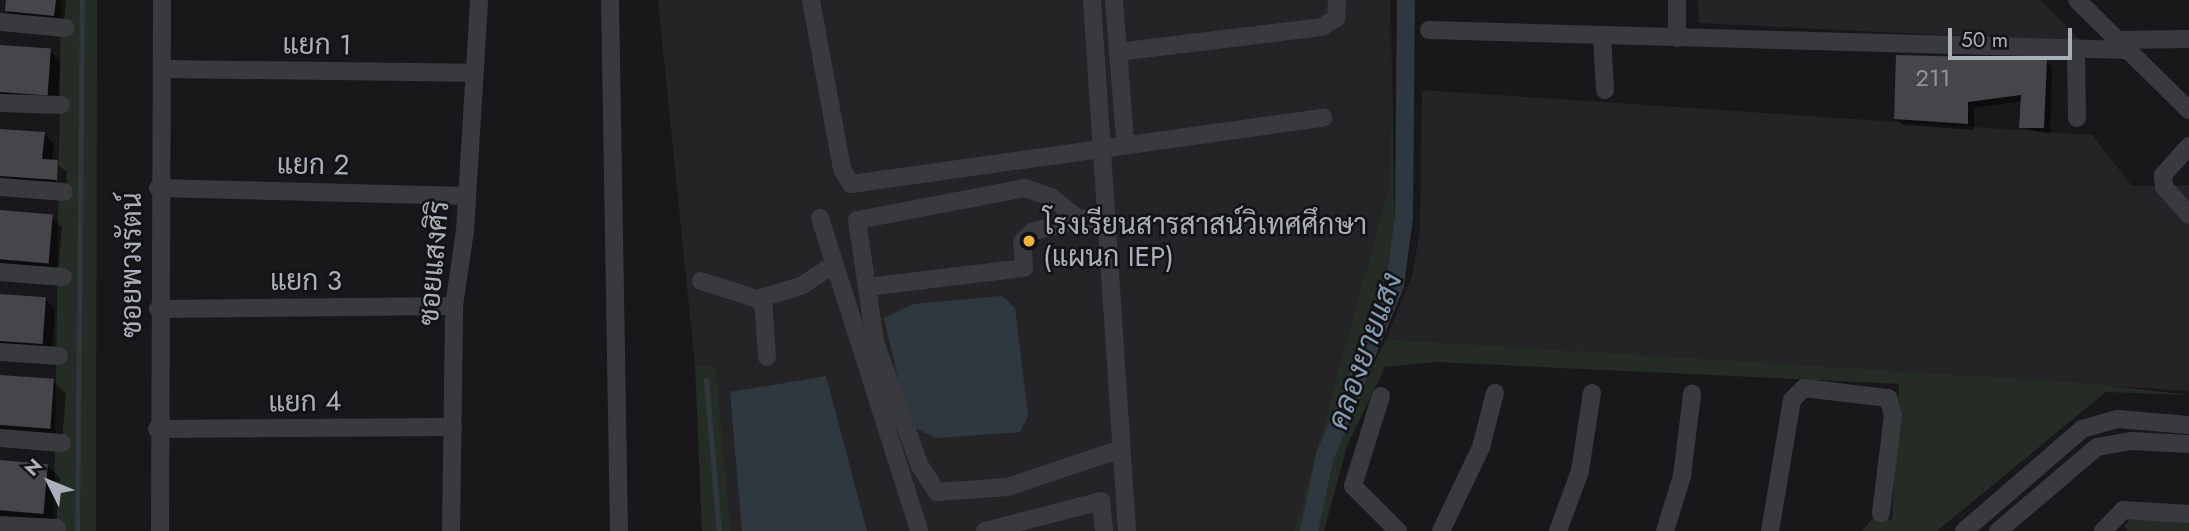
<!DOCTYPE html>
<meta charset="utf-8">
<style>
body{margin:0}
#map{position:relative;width:2189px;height:531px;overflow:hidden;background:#18181a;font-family:Jost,Sarabun,sans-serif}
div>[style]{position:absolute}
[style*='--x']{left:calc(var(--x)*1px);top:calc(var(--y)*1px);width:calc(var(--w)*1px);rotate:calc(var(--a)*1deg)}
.built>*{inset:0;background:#242427}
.green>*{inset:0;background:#242c25}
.water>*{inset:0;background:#30383f}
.shadow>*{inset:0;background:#0007}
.stream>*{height:5px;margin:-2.5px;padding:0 2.5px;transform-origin:2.5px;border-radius:2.5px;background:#30383f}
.canal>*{height:18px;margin:-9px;padding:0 9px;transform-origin:9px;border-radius:9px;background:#30383f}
.building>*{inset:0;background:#45454a;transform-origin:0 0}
.minor>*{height:18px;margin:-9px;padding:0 9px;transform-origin:9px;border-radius:9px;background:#393a3e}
.dots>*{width:19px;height:19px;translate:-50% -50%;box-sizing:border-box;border:4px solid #131315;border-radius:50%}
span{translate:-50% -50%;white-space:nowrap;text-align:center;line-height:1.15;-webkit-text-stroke:5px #131315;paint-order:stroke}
.number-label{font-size:24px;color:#92949d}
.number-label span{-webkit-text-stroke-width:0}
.street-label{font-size:28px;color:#abafb9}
.poi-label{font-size:28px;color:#abafb9}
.left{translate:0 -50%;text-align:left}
.water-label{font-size:30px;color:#849bb2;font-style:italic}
.north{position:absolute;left:14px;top:447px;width:70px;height:70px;-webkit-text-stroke:5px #131315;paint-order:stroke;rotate:313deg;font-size:19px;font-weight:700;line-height:28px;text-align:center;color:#abafb9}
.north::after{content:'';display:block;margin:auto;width:24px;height:32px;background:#abafb9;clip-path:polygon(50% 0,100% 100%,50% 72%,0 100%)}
.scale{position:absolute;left:1948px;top:28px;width:124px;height:32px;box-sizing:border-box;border:4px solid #abafb9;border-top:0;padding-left:9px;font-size:21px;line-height:24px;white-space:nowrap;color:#abafb9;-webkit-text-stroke:5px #131315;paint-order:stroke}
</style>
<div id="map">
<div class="built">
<div style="clip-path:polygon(658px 0,1390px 0,1390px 183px,1294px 531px,731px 531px,716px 367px,695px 366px)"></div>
<div style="clip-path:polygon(1698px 0,2040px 0,2082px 42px,1699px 23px)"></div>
<div style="clip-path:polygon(1422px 90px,2092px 135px,2132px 186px,2189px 185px,2189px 391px,1386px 339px,1412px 276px,1420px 231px)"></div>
</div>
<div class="green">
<div style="clip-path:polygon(61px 0,97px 0,96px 531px,54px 531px)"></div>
<div style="clip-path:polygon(1391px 12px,1395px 253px,1318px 465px,1300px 531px,1294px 531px,1390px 183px)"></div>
<div style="clip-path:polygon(1386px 339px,2085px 383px,2189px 395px,2106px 392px,1937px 531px,1862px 531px,1872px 519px,1892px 520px,1899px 384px,1436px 362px,1385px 367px,1347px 446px,1324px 531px,1312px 531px,1333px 443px)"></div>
<div style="clip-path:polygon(695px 366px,716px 366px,731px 531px,702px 531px)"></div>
<div style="clip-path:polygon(2136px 513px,2189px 521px,2189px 531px,2128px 531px,2124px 526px)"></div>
</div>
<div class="water">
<div style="clip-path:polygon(1002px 296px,1015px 308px,1028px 416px,1020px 432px,936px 438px,909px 425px,884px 318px,913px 304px)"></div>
<div style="clip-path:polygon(826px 376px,867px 531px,742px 531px,730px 392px)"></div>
</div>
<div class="shadow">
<div style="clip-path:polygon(8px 0,66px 0,64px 25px,17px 20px,7px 10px)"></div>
<div style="clip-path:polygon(50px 51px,60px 61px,58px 102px,8px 102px,0 93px,0 71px)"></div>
<div style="clip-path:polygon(2046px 61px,2052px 67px,2050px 134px,2021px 127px,2022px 101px,1974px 108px,1974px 130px,1903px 125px,1896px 118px)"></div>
<div style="clip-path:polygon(0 130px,44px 134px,54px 144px,52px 161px,67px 172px,66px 189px,58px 189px,59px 168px,54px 189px,0 184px)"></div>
<div style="clip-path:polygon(0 212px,52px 217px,62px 227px,58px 273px,0 268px)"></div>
<div style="clip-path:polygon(0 295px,45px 299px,55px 309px,52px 353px,0 351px)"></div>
<div style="clip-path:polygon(0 377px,53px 381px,66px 394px,62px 441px,0 436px)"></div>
<div style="clip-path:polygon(0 461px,47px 465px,60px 478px,56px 526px,0 521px)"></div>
</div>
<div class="stream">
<div style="--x:706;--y:380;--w:152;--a:85.1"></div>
<div style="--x:77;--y:531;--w:531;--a:-89.46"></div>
</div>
<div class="canal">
<div style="--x:1309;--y:531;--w:77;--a:-78"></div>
<div style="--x:1325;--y:456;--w:185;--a:-67.7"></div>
<div style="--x:1395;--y:285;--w:69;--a:-82.5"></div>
<div style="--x:1404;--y:217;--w:217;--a:-89.5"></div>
</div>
<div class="building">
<div style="clip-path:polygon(6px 0,56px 0,54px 16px,5px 11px)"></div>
<div style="left:0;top:45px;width:51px;height:47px;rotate:4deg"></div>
<div style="clip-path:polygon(1896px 55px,2047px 59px,2044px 128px,2019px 128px,2021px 95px,1968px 102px,1968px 124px,1894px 119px)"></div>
<div style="clip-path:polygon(0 129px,45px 132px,42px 159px,58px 160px,57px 180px,0 176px)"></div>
<div style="left:0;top:210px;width:53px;height:49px;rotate:5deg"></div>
<div style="left:0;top:294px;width:46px;height:47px;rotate:4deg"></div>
<div style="left:0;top:375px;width:54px;height:50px;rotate:4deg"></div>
<div style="left:0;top:460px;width:48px;height:50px;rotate:5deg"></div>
</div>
<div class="minor">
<div style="--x:610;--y:0;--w:531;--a:89.03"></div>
<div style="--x:811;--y:0;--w:172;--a:79.6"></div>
<div style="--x:842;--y:169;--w:17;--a:59"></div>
<div style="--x:851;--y:184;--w:477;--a:-8"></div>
<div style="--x:1092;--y:0;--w:532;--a:86.23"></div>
<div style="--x:1114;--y:0;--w:141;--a:85.5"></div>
<div style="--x:1677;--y:0;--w:38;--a:90"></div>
<div style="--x:2077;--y:0;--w:157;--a:44.5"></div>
<div style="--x:0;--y:22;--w:66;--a:5.2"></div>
<div style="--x:1429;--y:30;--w:697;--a:1.64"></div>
<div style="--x:1602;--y:36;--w:54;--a:86.8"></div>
<div style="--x:2116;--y:40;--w:73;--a:-0.8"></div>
<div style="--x:1118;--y:52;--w:206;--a:-7"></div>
<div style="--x:1322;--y:27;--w:17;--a:-33"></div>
<div style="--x:1336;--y:18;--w:18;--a:-87"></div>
<div style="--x:2076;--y:53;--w:65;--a:89.1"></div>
<div style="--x:163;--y:69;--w:307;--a:0.7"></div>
<div style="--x:0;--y:103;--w:61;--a:1.9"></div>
<div style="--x:2189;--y:146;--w:39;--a:132"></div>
<div style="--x:2163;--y:175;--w:12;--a:85"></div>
<div style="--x:2164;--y:187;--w:38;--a:48"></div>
<div style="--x:0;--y:187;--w:64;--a:4.5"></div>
<div style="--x:158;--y:188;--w:308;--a:1.5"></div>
<div style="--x:820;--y:218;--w:328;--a:72.4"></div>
<div style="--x:1104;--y:219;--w:25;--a:180"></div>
<div style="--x:1079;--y:219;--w:36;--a:-142"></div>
<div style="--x:1051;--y:197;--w:28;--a:-161"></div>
<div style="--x:1025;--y:188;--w:171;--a:169.2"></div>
<div style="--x:857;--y:220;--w:123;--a:81.6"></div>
<div style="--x:875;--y:342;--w:132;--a:70.1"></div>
<div style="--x:920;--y:466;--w:31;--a:57"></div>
<div style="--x:937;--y:492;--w:71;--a:-4"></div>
<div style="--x:1008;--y:487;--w:119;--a:-18.6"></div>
<div style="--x:0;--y:272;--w:63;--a:4.5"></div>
<div style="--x:701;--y:281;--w:59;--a:17.8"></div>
<div style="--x:757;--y:299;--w:46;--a:-16.5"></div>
<div style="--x:801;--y:286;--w:38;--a:-33"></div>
<div style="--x:867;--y:287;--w:158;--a:-6.9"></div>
<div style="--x:1024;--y:268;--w:26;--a:-94"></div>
<div style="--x:1022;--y:242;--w:14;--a:-45"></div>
<div style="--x:1032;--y:232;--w:49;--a:-15.5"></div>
<div style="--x:763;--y:298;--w:59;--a:86.1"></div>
<div style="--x:158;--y:309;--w:296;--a:-0.6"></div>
<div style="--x:0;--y:352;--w:59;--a:3.9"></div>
<div style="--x:1381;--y:396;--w:94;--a:107.3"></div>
<div style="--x:1353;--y:486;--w:64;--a:45"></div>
<div style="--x:157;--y:429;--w:296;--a:-0.4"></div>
<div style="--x:0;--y:438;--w:62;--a:4.6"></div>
<div style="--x:0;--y:525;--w:57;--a:3"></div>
<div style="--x:160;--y:531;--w:531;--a:-89.78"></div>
<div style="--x:451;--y:531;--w:225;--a:-89.2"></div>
<div style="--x:454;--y:306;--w:76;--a:-81.7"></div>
<div style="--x:465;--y:231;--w:231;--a:-86.5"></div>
<div style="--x:985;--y:531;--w:120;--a:-14.5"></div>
<div style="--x:1101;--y:501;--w:30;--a:84"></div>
<div style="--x:1441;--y:531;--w:93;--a:-64.5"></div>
<div style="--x:1481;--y:447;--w:56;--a:-75.5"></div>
<div style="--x:1558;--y:531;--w:64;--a:-69.9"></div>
<div style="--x:1580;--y:471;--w:79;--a:-81.3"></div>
<div style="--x:1665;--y:531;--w:58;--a:-72.8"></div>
<div style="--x:1682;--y:476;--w:83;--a:-83"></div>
<div style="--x:1770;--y:531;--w:133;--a:-80.5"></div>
<div style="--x:1792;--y:400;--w:17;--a:-45"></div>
<div style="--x:1804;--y:388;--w:85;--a:6.8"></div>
<div style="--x:1888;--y:398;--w:18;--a:74"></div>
<div style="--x:1893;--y:415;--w:99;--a:97"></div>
<div style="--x:1964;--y:531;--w:156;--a:-40.8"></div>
<div style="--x:2082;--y:429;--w:37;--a:-16"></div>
<div style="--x:2118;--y:419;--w:71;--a:4.8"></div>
<div style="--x:1998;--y:531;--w:130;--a:-40.3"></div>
<div style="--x:2097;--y:447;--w:35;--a:-10"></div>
<div style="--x:2131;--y:441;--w:58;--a:3"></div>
<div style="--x:2103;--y:531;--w:29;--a:-46"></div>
<div style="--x:2123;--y:510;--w:66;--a:3.5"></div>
</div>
<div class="dots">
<div style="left:1029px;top:241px;background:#e9b441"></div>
</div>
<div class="number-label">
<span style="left:1933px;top:78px">211</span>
</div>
<div class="street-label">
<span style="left:317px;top:45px;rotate:1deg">แยก 1</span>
<span style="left:313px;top:165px;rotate:1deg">แยก 2</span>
<span style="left:434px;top:263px;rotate:-85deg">ซอยแสงศิริ</span>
<span style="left:132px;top:265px;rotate:-90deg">ซอยพวงรัตน์</span>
<span style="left:306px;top:281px">แยก 3</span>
<span style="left:305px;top:402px;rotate:-1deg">แยก 4</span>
</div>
<div class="poi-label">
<span class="left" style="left:1043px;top:241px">โรงเรียนสารสาสน์วิเทศศึกษา<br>(แผนก IEP)</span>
</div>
<div class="water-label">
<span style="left:1365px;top:351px;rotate:-70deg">คลองยายแสง</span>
</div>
<div class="north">N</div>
<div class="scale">50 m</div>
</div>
